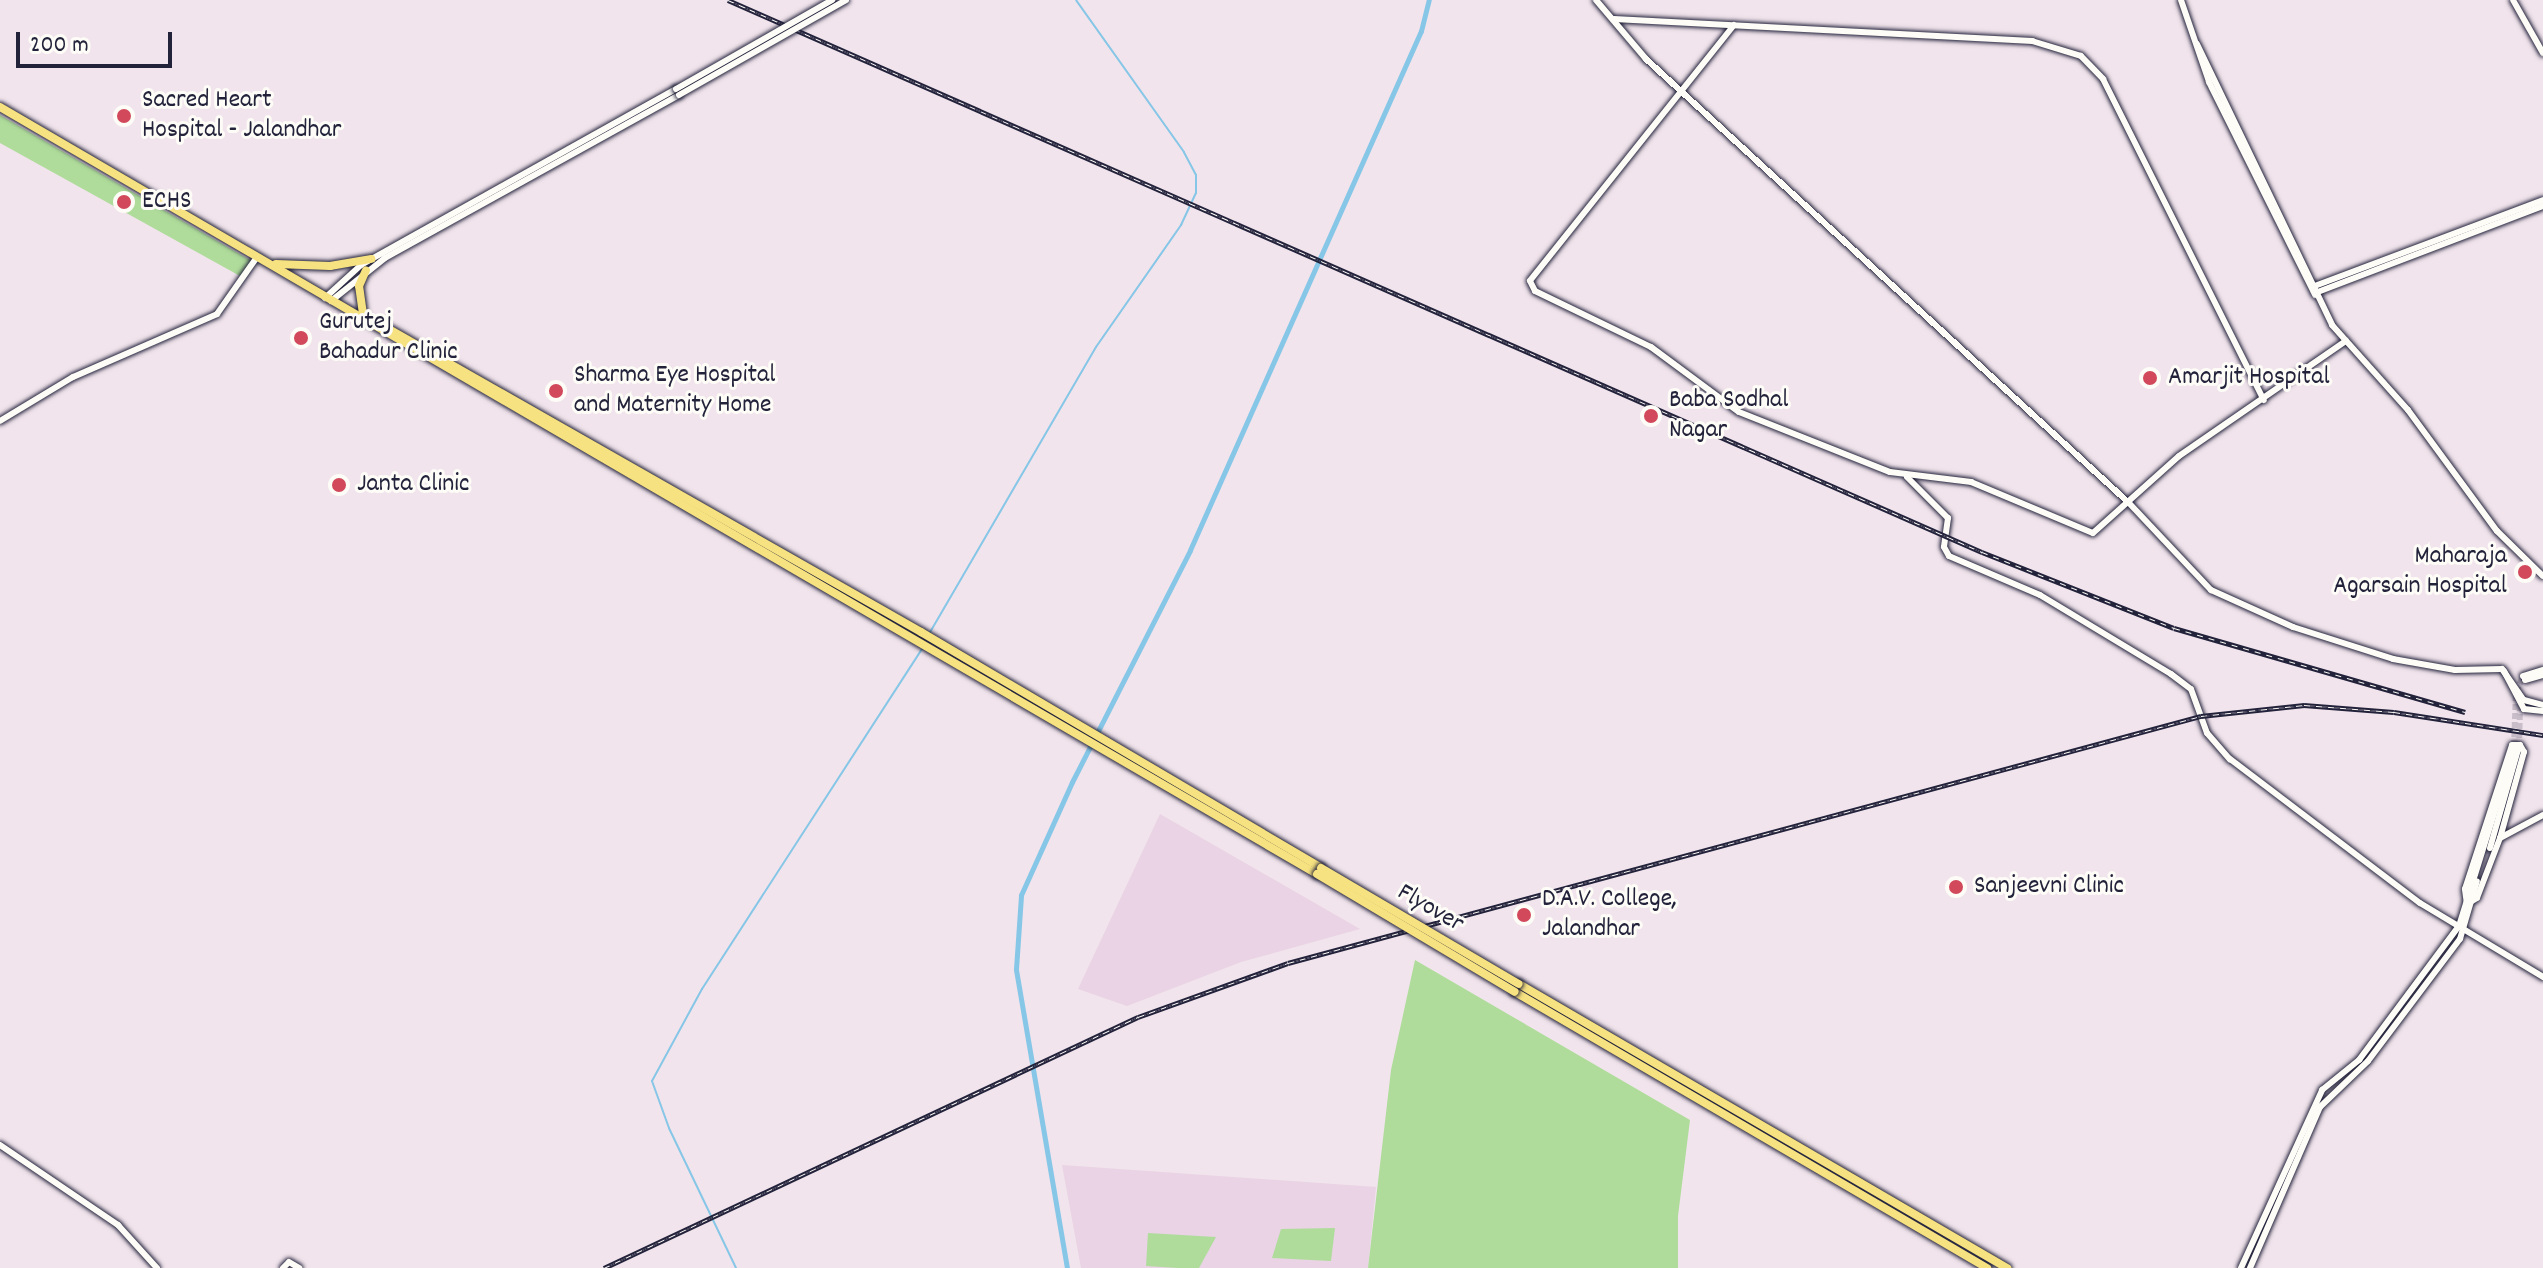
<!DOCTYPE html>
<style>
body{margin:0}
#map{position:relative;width:2543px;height:1268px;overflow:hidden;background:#f1e4ec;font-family:Dekko,sans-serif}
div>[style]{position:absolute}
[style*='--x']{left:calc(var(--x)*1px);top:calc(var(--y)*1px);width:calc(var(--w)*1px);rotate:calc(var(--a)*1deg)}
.built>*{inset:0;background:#e9d3e4}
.green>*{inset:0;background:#afdc9b}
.stream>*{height:2px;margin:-1px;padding:0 1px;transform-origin:1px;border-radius:1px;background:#86c6e7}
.canal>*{height:5px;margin:-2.5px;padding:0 2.5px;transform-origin:2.5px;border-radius:2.5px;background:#86c6e7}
.tertiary-tunnel>*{height:6px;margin-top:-3px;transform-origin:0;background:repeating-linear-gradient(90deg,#c8bdc9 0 6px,transparent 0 9px)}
.roads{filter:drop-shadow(0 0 2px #22223b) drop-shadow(0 0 2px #22223b)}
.tertiary>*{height:6px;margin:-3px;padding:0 3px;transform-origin:3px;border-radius:3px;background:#fdfcf7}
.primary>*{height:8px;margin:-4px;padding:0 4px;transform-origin:4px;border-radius:4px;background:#f7e281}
.rail>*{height:5px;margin-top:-2.5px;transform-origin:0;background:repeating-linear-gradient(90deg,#fdfcf7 0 6px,#22223b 0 12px);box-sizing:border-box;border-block:2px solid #22223b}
.bridges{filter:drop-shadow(0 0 2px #22223b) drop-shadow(0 0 2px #22223b)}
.tertiary-bridge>*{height:6px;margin:-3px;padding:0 3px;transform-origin:3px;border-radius:3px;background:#fdfcf7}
.primary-bridge>*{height:8px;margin:-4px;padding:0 4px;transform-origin:4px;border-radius:4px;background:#f7e281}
.dots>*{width:22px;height:22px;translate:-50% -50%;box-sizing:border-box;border:4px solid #fdfcf7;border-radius:50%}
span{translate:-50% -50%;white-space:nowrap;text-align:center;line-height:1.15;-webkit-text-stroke:6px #fdfcf7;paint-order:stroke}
.poi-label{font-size:26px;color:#22223b}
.left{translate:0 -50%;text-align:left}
.right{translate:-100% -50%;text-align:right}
.street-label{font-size:26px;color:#22223b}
.scale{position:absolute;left:16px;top:32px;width:156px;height:36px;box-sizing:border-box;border:4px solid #22223b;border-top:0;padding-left:10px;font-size:24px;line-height:28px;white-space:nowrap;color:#22223b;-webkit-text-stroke:6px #fdfcf7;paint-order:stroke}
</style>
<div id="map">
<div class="built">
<div style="clip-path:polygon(1160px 814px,1360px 929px,1241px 962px,1127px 1006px,1078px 989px)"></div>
<div style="clip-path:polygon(1062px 1165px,1376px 1187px,1368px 1268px,1081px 1268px)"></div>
</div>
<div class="green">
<div style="clip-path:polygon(0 115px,250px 260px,252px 262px,240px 276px,0 143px)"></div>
<div style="clip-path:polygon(1415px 960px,1690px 1120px,1678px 1216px,1678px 1268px,1368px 1268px,1391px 1070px)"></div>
<div style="clip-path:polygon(1335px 1228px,1331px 1261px,1272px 1258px,1281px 1229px)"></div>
<div style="clip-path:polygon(1148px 1233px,1216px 1237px,1199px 1268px,1178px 1268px,1146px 1266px)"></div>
</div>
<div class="stream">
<div style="--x:929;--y:634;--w:332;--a:-59.8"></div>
<div style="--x:1096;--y:347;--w:149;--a:-55.1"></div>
<div style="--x:1181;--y:225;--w:35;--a:-65"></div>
<div style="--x:1196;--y:193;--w:18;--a:-90"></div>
<div style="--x:1196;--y:175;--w:26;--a:-118"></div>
<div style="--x:1184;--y:152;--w:186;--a:-125.4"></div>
<div style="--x:736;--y:1268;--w:155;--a:-115.6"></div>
<div style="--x:669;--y:1128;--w:50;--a:-109.9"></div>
<div style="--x:652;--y:1081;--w:105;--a:-61.5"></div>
<div style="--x:702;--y:989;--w:406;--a:-57.1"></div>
</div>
<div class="canal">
<div style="--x:1067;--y:1268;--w:303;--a:-99.7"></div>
<div style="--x:1016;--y:969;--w:74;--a:-86.1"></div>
<div style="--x:1021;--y:895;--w:124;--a:-65.7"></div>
<div style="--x:1072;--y:782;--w:260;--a:-63"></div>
<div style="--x:1190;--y:550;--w:568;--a:-66.01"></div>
<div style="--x:1421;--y:31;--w:32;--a:-76"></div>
</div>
<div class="tertiary-tunnel">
<div style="--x:2514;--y:746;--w:54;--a:-87.9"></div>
<div style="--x:2516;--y:692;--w:17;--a:-66"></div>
<div style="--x:2519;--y:747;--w:41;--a:-88.6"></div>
</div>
<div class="roads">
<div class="tertiary">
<div style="--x:1596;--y:0;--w:77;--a:49.7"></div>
<div style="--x:1646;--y:59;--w:655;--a:42.59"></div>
<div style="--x:2128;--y:502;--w:121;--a:46.7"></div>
<div style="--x:2211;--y:590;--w:90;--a:24.3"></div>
<div style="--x:2293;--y:627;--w:105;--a:17.7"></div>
<div style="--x:2393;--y:659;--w:63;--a:10.1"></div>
<div style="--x:2455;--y:670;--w:47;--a:-1.2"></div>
<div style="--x:2502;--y:669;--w:38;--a:55"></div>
<div style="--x:2524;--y:700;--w:20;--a:15"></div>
<div style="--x:2181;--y:0;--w:87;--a:71.1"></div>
<div style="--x:2209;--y:82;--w:238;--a:63.5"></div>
<div style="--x:2513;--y:0;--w:61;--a:60.5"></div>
<div style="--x:1614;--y:19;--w:419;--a:3"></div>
<div style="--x:2032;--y:41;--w:51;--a:17"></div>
<div style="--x:2081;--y:56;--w:32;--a:46"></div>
<div style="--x:2103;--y:79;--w:359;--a:63.4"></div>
<div style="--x:1734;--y:25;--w:327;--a:128.6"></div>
<div style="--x:1530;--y:281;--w:11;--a:63"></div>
<div style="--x:1535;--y:291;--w:129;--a:25.8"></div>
<div style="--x:1651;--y:347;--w:109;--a:36.5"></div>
<div style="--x:1739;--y:412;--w:162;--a:21.7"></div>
<div style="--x:1890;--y:472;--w:82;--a:7"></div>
<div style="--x:1971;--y:482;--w:132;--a:22.7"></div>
<div style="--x:2093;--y:533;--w:115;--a:-41.8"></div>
<div style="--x:2179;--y:456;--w:203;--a:-34.6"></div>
<div style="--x:2197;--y:44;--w:312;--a:64.3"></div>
<div style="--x:2332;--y:325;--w:114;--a:48.2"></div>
<div style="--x:2408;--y:410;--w:150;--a:53.7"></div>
<div style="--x:2497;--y:531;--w:64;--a:44.4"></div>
<div style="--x:2312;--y:287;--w:247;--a:-20.6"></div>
<div style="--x:2315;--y:293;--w:244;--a:-20.9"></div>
<div style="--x:325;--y:298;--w:49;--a:-42.5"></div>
<div style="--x:361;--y:265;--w:361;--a:-29.2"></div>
<div style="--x:331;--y:301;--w:69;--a:-38.5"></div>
<div style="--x:385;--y:258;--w:336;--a:-29"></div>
<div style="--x:0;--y:421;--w:85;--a:-31.1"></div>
<div style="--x:73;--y:377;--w:157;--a:-23.6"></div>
<div style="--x:217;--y:314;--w:70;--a:-54.9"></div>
<div style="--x:1907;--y:477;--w:58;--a:45"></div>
<div style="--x:1948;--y:518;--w:29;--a:98"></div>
<div style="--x:1944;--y:547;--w:10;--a:61"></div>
<div style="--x:1949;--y:556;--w:99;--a:23.2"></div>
<div style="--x:2040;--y:595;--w:153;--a:31.1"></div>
<div style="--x:2171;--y:674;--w:25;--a:37"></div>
<div style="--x:2191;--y:689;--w:47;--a:70"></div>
<div style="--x:2207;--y:733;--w:35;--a:49"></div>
<div style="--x:2230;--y:759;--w:238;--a:37.2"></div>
<div style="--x:2420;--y:903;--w:144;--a:31"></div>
<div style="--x:2504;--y:671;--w:43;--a:62.2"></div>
<div style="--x:2524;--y:709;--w:19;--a:6"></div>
<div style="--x:2523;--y:676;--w:21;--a:-17"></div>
<div style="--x:2525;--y:680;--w:19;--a:-16"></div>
<div style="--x:2512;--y:745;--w:8;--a:0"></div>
<div style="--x:2520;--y:745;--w:8;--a:60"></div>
<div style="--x:2524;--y:752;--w:89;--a:105.6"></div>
<div style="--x:2500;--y:838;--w:64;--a:111"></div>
<div style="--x:2477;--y:898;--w:12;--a:149"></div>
<div style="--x:2467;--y:904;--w:15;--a:-98"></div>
<div style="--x:2465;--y:889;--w:151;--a:-71.9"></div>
<div style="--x:2500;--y:838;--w:49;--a:-28.1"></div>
<div style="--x:2490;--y:848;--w:102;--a:-74.1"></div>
<div style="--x:0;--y:1145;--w:143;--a:34.1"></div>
<div style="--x:118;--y:1225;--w:58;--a:47.8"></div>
<div style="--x:283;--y:1268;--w:8;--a:-45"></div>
<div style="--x:289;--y:1262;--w:12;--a:31"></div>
<div style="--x:2241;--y:1268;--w:196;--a:-65.5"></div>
<div style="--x:2322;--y:1090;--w:48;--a:-39"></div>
<div style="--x:2359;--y:1060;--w:167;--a:-53.3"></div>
<div style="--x:2459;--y:926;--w:185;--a:-72.7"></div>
<div style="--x:2250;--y:1268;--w:176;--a:-66.5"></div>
<div style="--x:2320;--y:1107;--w:66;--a:-43.8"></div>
<div style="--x:2368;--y:1061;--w:153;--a:-53"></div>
<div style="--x:2460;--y:939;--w:60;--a:-73.7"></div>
</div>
<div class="primary">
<div style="--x:0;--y:107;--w:1524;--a:30.22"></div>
<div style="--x:276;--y:264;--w:54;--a:2.1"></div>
<div style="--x:330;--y:266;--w:42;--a:-9.7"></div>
<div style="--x:363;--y:314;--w:28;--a:-98"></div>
<div style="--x:359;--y:286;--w:17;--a:-66"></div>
<div style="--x:380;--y:324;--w:623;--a:29.65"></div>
<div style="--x:921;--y:632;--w:464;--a:30.5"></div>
<div style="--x:1519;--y:984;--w:565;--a:30.2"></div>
<div style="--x:1515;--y:992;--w:547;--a:30.32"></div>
</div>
</div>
<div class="rail">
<div style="--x:728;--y:0;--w:1370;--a:23.76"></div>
<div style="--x:1982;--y:552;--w:206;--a:21.6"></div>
<div style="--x:2174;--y:628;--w:303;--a:16.1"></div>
<div style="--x:604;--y:1268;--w:590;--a:-25.18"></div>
<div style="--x:1138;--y:1017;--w:159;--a:-19.8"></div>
<div style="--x:1288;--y:963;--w:946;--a:-15.14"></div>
<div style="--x:2201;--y:716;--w:104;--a:-6.1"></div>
<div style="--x:2304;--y:705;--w:90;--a:4.4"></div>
<div style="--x:2394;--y:712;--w:151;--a:8.8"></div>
</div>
<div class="bridges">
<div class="tertiary-bridge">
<div style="--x:676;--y:89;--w:180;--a:-29.7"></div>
<div style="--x:679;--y:95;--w:192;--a:-29.6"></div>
</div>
<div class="primary-bridge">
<div style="--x:1321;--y:868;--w:229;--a:30.4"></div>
<div style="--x:1317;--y:874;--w:230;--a:30.8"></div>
</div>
</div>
<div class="dots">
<div style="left:124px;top:116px;background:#d1495b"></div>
<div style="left:124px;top:202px;background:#d1495b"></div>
<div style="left:301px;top:338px;background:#d1495b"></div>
<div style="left:2150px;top:378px;background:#d1495b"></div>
<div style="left:556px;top:391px;background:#d1495b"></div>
<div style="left:1651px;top:416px;background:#d1495b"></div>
<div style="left:339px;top:485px;background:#d1495b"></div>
<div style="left:2525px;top:572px;background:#d1495b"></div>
<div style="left:1956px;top:887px;background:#d1495b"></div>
<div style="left:1524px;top:915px;background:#d1495b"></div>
</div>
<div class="poi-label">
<span class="left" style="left:142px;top:116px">Sacred Heart<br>Hospital - Jalandhar</span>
<span class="left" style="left:142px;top:202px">ECHS</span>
<span class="left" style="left:319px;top:338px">Gurutej<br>Bahadur Clinic</span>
<span class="left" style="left:574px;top:391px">Sharma Eye Hospital<br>and Maternity Home</span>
<span class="left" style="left:2168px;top:378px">Amarjit Hospital</span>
<span class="left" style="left:1669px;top:416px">Baba Sodhal<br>Nagar</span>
<span class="left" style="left:357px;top:485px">Janta Clinic</span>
<span class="right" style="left:2507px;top:572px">Maharaja<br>Agarsain Hospital</span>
<span class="left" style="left:1974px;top:887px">Sanjeevni Clinic</span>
<span class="left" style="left:1542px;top:915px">D.A.V. College,<br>Jalandhar</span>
</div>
<div class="street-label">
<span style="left:1430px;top:909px;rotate:30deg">Flyover</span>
</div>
<div class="scale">200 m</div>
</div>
